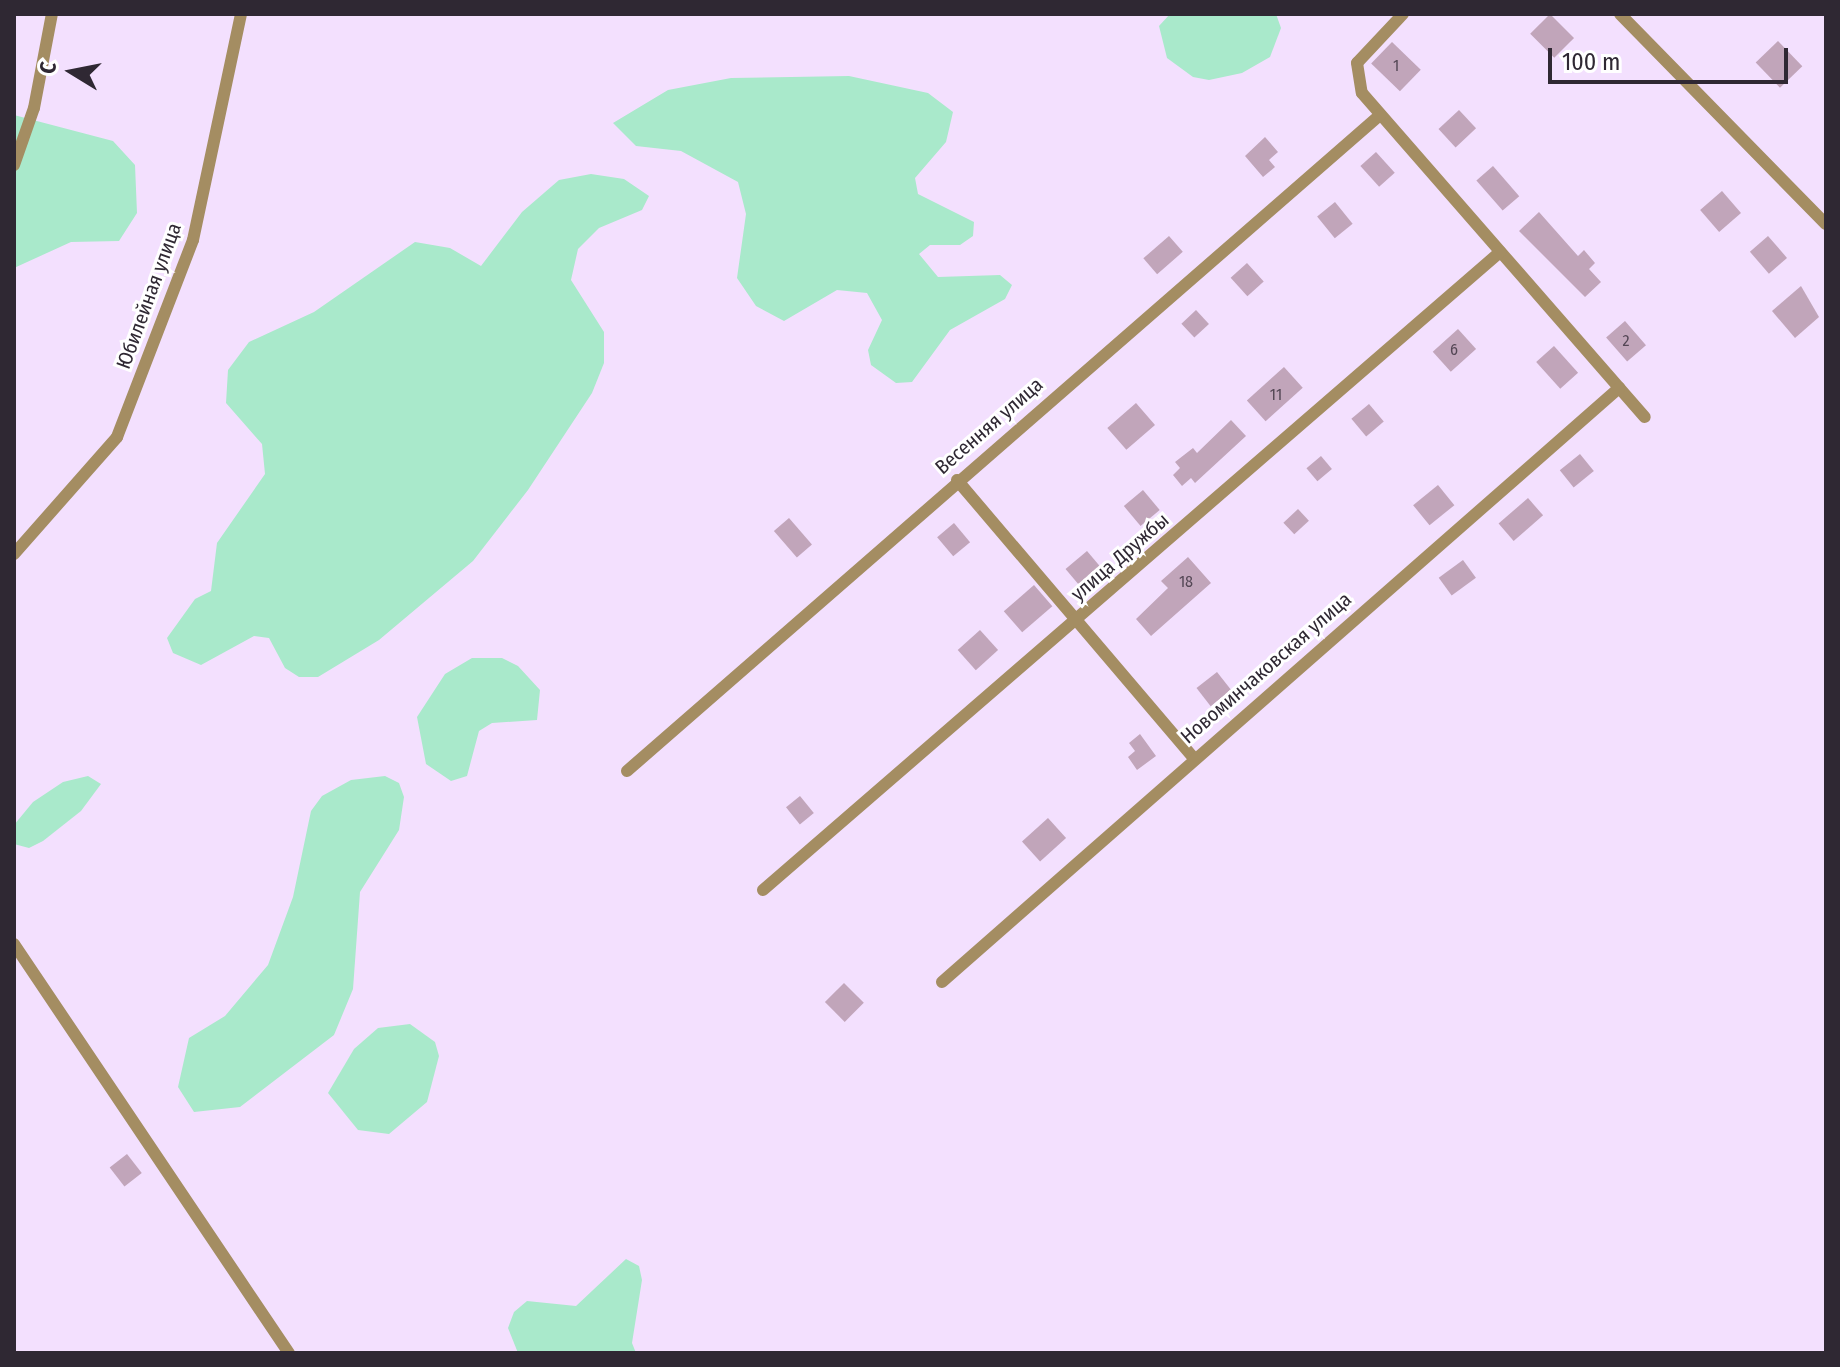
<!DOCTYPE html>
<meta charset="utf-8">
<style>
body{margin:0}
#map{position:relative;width:1840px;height:1367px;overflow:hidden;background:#f3e0fe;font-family:"Fira Sans Condensed",sans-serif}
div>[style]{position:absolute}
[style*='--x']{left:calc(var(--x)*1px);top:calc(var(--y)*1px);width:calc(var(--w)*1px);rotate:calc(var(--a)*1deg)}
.green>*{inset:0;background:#a9e9cb}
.building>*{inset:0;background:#c1a5ba;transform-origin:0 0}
.minor>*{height:12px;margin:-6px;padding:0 6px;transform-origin:6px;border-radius:6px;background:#a48d62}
span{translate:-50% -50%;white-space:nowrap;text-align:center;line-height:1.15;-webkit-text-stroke:6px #fff;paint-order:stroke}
.number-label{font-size:16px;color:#544755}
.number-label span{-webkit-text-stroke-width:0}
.street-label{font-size:20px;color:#2f2833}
.frame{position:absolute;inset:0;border:16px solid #2f2833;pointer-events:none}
.north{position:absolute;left:32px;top:32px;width:80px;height:80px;-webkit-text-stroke:6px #fff;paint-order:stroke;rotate:280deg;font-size:22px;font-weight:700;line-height:32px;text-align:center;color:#2f2833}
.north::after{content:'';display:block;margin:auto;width:28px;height:36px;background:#2f2833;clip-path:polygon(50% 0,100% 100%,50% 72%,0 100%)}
.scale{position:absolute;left:1548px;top:48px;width:240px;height:36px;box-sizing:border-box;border:4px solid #2f2833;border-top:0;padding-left:10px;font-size:24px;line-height:28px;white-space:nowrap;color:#2f2833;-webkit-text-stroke:6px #fff;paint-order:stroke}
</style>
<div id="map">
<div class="green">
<div style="clip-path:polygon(1170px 14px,1276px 14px,1281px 28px,1270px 57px,1242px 73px,1209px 80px,1193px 77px,1167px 58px,1159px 26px)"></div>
<div style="clip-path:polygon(849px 76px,928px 93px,953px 112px,946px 142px,915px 178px,918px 194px,974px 222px,973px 236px,960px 245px,930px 245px,919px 254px,938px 277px,1000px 275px,1012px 285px,1005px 299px,950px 330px,912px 382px,896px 383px,871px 365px,868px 350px,882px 320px,867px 293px,837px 290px,784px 321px,756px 306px,737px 278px,746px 214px,738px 182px,681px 151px,636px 146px,613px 123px,668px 90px,731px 78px)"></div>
<div style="clip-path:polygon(14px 115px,113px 141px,135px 165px,137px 213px,119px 241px,71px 242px,14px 268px)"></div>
<div style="clip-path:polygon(591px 174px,624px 179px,649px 196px,642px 210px,599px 228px,578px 249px,571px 280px,604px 332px,604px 363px,592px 393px,528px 490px,473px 561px,379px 640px,318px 677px,299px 677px,285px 668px,269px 638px,254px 636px,201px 665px,173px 653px,167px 638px,195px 599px,211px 591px,217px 543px,265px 474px,262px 444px,226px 403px,228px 370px,249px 342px,314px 312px,415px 242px,450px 248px,481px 266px,522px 212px,559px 180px)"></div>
<div style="clip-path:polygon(472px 658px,502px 658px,518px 666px,540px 690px,537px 720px,492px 723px,479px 731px,467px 776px,451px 781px,426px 764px,417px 717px,445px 674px)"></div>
<div style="clip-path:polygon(88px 776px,101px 784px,81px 811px,43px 841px,29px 848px,14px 844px,14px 825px,33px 802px,63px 782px)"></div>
<div style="clip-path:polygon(385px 776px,399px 783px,404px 797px,399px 830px,360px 892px,353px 989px,334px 1035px,240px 1107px,194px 1112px,178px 1087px,189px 1038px,225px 1016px,268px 965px,293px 897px,311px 811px,322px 796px,351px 780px)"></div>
<div style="clip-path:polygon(410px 1024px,435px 1042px,439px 1056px,427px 1102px,389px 1134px,358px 1130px,328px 1093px,354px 1049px,378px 1028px)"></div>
<div style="clip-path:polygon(626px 1259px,639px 1266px,642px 1280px,632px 1343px,636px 1353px,518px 1353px,508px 1328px,514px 1312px,527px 1301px,576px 1306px)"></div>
</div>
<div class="building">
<div style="left:1550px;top:14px;width:34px;height:28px;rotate:45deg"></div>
<div style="left:1778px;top:41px;width:35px;height:31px;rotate:46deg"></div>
<div style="left:1392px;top:42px;width:40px;height:30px;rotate:44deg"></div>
<div style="left:1459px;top:110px;width:25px;height:28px;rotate:47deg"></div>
<div style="clip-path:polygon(1265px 137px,1278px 152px,1269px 160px,1275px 167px,1263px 177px,1245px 156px)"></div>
<div style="left:1376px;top:152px;width:28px;height:21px;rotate:48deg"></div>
<div style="left:1493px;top:166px;width:40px;height:22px;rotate:49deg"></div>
<div style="left:1722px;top:191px;width:29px;height:29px;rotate:49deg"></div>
<div style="left:1335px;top:202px;width:28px;height:23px;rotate:51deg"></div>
<div style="clip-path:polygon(1539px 212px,1578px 256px,1584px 250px,1595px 263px,1589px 269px,1601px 282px,1585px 297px,1519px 231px)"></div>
<div style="left:1169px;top:236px;width:21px;height:34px;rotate:49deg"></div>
<div style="left:1768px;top:236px;width:29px;height:24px;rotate:49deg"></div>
<div style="left:1247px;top:263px;width:25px;height:22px;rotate:48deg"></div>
<div style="clip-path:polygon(1801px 286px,1819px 317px,1795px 338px,1772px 311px)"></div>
<div style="left:1196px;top:310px;width:19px;height:20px;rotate:47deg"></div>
<div style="left:1625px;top:321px;width:32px;height:25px;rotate:49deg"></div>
<div style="left:1458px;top:329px;width:27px;height:34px;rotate:48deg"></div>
<div style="left:1554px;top:346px;width:36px;height:24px;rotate:48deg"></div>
<div style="left:1284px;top:367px;width:28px;height:50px;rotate:48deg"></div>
<div style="left:1136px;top:403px;width:29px;height:38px;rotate:49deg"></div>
<div style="left:1369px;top:404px;width:23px;height:23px;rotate:50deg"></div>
<div style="clip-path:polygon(1231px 420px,1246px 436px,1195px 483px,1191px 478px,1182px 486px,1173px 475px,1180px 468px,1175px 462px,1193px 448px,1197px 453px)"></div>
<div style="left:1580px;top:454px;width:22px;height:26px;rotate:51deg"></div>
<div style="left:1321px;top:456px;width:17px;height:19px;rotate:50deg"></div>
<div style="left:1438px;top:485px;width:26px;height:32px;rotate:51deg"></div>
<div style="left:1143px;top:490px;width:26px;height:25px;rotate:50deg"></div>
<div style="left:1528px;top:498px;width:23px;height:39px;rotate:49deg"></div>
<div style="left:1298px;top:509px;width:16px;height:20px;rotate:47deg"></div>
<div style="left:789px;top:518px;width:35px;height:20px;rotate:49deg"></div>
<div style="left:954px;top:523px;width:25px;height:22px;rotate:50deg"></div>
<div style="left:1087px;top:551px;width:23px;height:28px;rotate:50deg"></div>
<div style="clip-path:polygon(1188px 557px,1211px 583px,1151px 636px,1136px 619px,1168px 588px,1161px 581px)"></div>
<div style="left:1463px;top:560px;width:22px;height:30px;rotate:54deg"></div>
<div style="left:1034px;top:585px;width:28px;height:40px;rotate:49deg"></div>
<div style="left:980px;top:630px;width:27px;height:30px;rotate:48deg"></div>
<div style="left:1217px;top:672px;width:23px;height:26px;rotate:52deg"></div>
<div style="clip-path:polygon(1140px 734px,1156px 756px,1137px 770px,1128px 757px,1135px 751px,1129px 743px)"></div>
<div style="left:800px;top:796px;width:22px;height:18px;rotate:51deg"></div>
<div style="left:1048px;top:818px;width:27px;height:35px;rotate:48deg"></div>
<div style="left:844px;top:983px;width:28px;height:27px;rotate:45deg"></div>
<div style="left:127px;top:1154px;width:24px;height:22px;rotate:52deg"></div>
</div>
<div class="minor">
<div style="--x:1403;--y:14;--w:67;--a:133.2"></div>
<div style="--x:1357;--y:63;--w:30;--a:81"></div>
<div style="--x:1362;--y:93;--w:430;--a:48.9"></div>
<div style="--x:1620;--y:14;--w:294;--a:45.6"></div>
<div style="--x:14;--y:165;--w:60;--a:-70.7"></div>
<div style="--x:34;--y:108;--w:96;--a:-79.2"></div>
<div style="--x:957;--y:480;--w:364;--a:49.6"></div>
<div style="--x:14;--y:554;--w:156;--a:-48.6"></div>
<div style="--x:117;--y:437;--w:211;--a:-68.9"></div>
<div style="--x:193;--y:240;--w:231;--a:-78"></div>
<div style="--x:627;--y:771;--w:999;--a:-41.06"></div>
<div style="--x:763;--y:890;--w:975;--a:-40.88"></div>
<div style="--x:14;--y:944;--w:493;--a:56.1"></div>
<div style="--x:942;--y:982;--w:901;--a:-41.26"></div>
</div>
<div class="number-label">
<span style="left:1396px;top:66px">1</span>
<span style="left:1626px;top:341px">2</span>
<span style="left:1454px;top:350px">6</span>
<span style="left:1276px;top:395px">11</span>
<span style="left:1186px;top:582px">18</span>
</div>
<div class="street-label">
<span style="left:149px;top:296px;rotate:-70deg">Юбилейная улица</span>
<span style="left:989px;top:426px;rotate:-41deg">Весенняя улица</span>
<span style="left:1120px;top:557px;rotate:-41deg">улица Дружбы</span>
<span style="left:1266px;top:668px;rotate:-41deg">Новоминчаковская улица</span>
</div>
<div class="frame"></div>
<div class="north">С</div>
<div class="scale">100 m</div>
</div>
